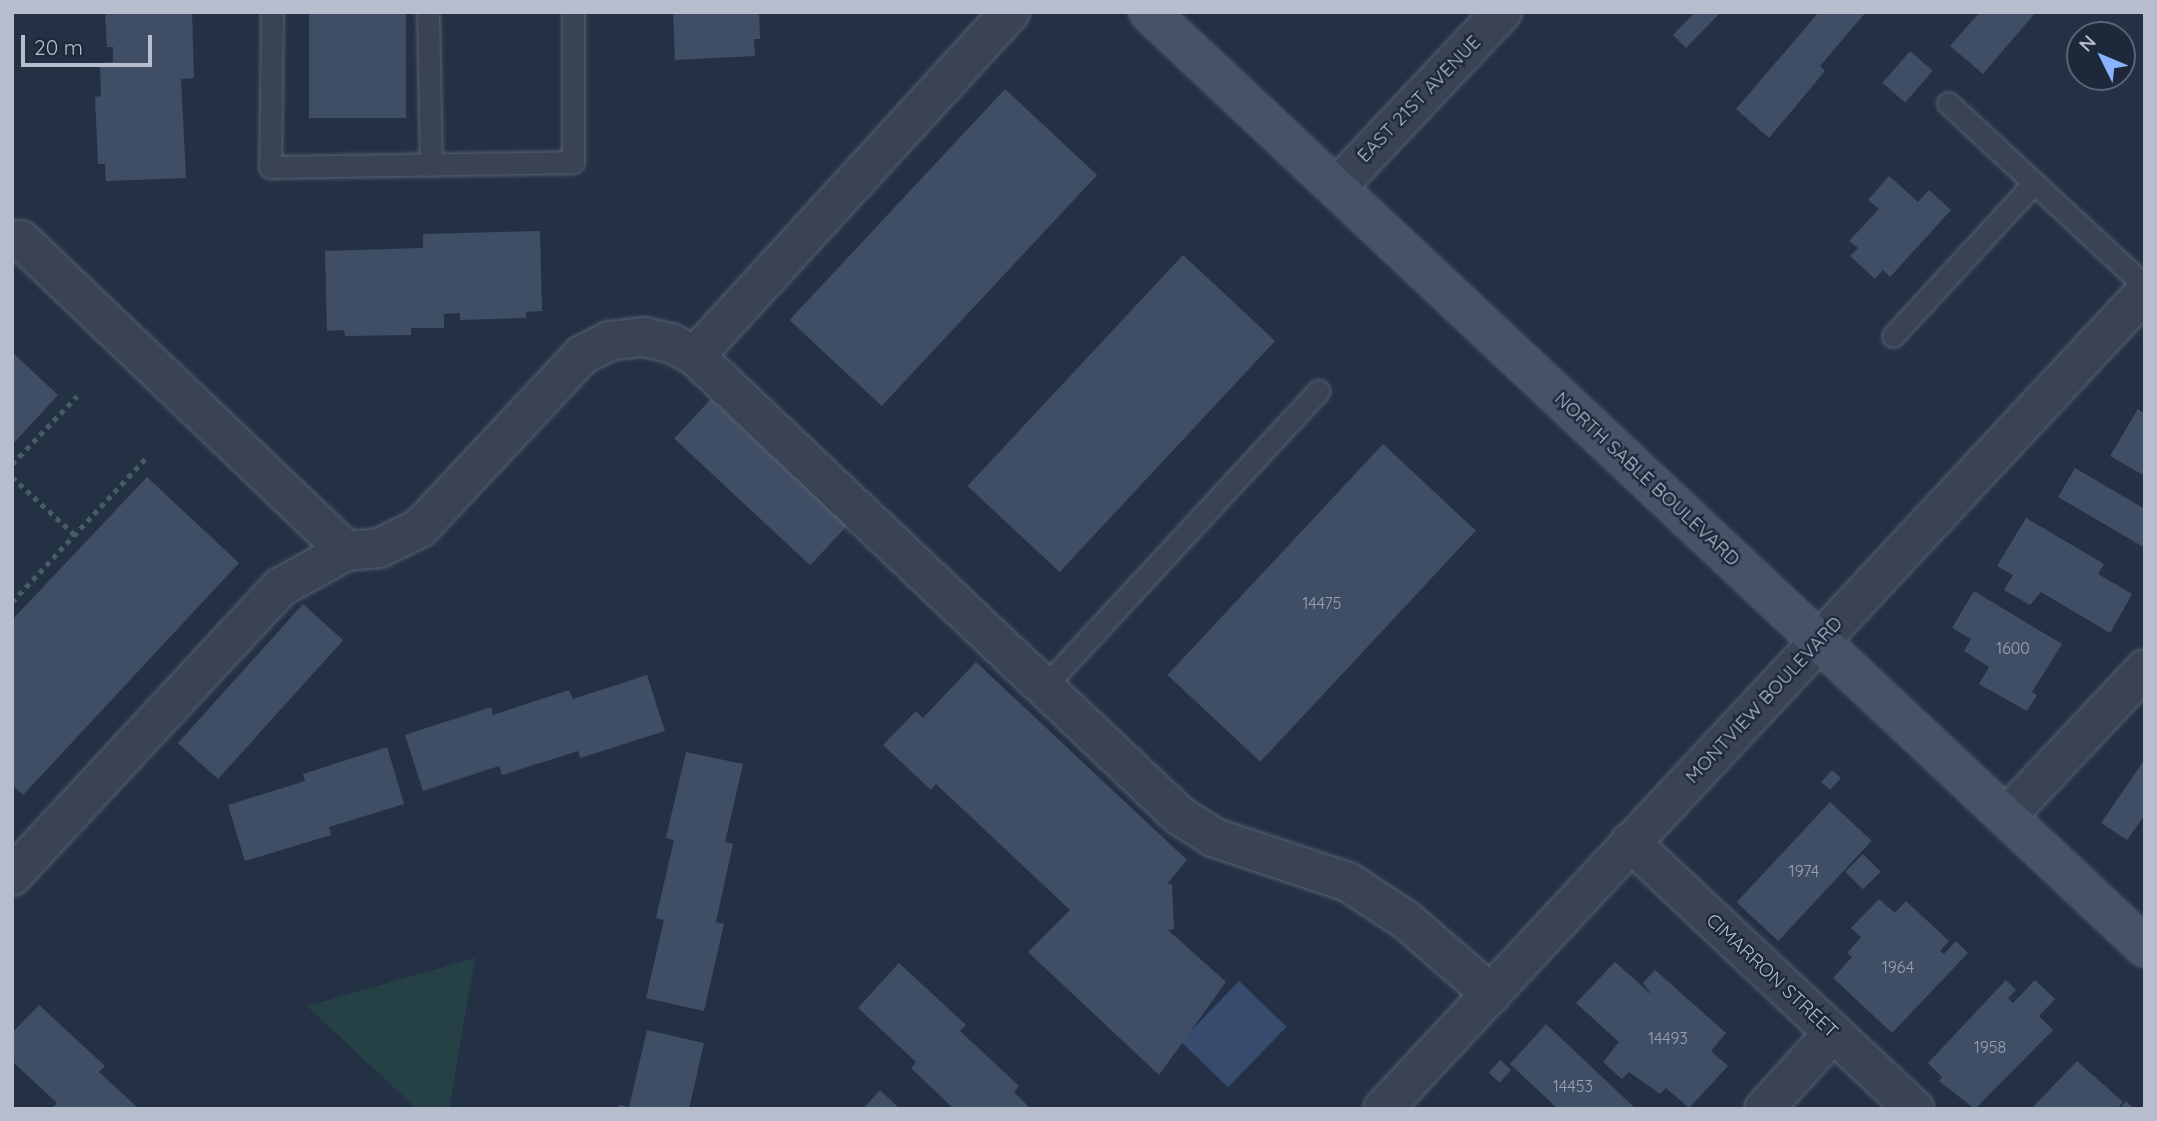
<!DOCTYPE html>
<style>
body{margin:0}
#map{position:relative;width:2157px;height:1121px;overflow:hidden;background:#243145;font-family:Quicksand,sans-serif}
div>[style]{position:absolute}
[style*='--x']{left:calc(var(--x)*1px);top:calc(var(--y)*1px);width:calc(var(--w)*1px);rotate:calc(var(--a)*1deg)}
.green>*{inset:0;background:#264146}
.water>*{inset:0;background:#364b6e;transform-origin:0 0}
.building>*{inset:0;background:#404e65;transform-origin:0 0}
.path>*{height:4.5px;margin-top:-2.25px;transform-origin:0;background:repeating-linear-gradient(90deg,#455e62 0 5px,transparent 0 10px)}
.roads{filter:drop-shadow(0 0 2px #576172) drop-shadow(0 0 2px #576172)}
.lane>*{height:21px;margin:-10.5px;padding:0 10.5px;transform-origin:10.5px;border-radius:10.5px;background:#394354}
.street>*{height:38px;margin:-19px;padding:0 19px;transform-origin:19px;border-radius:19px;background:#394354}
.secondary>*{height:38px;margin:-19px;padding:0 19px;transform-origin:19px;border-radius:19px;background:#465268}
span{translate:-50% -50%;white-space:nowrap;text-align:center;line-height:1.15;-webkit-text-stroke:5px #1d283a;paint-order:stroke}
.number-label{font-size:16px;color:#98a2b4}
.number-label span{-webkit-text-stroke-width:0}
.street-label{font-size:19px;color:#b6bece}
.frame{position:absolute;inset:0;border:14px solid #b6bece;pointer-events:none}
.north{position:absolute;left:2066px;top:21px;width:70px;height:70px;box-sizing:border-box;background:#1d283a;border:2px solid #5a6475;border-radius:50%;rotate:313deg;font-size:19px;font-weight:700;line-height:28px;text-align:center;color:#b6bece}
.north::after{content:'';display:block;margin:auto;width:24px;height:32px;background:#8ab3ff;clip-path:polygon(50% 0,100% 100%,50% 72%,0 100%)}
.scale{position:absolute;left:21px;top:35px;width:131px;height:32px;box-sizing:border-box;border:4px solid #b6bece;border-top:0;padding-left:9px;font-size:21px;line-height:24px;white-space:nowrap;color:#b6bece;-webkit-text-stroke:5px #1d283a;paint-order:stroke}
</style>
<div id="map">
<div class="green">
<div style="clip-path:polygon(475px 958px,449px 1109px,417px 1109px,307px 1006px)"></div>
</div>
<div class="water">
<div style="left:1239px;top:981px;width:66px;height:84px;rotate:44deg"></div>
</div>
<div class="building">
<div style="clip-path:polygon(105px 12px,192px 12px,194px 78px,181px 79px,186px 178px,106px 181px,105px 164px,98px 164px,95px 97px,101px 96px,100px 63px,113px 62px,113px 47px,107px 47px)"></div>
<div style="left:309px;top:12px;width:97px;height:106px"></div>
<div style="clip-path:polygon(673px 12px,759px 12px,760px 39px,754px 39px,755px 56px,675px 60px)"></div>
<div style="clip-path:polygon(1695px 12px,1721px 12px,1686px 48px,1673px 35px)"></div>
<div style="clip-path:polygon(1819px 12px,1866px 12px,1820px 66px,1825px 71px,1769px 138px,1736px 109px)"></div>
<div style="clip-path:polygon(1980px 12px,2036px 12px,1983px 74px,1950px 46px)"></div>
<div style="left:1910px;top:51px;width:30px;height:42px;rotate:41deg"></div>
<div style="left:1005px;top:89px;width:126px;height:316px;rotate:43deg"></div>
<div style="clip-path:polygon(1889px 176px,1918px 202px,1929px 190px,1951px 210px,1890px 277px,1883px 270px,1875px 279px,1850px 256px,1858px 248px,1849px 241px,1879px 209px,1868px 200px)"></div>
<div style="clip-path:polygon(540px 231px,542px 311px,526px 312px,526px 318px,460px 320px,460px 313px,444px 314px,444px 328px,411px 328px,411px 335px,345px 336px,344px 330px,327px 331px,325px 251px,423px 248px,423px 234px)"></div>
<div style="left:1183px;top:255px;width:126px;height:316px;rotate:43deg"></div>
<div style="clip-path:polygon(12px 352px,58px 395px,12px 445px)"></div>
<div style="left:711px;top:399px;width:186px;height:54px;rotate:43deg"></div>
<div style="clip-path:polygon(2138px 409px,2145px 414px,2145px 476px,2110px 456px)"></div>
<div style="left:1383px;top:444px;width:127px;height:316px;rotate:43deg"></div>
<div style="clip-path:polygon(2075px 468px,2145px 509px,2145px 548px,2058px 497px)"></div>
<div style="clip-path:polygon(147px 477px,239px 563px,23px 795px,12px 785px,12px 620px)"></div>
<div style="clip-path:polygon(2026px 518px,2104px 564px,2098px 574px,2132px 594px,2110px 633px,2041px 592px,2030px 605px,2004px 590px,2013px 575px,1997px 566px)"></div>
<div style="clip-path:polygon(1974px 591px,2062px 644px,2032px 692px,2037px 695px,2027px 711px,1979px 684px,1989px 667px,1964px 651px,1971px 639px,1952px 628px)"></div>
<div style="left:303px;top:604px;width:54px;height:187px;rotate:42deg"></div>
<div style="clip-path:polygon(976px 662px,1187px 860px,1167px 884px,1172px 884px,1174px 929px,1168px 930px,1226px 982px,1159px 1075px,1028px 952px,1070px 910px,936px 784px,931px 790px,883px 745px,916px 711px,923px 718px)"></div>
<div style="clip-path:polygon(647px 675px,665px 731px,580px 758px,578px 751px,502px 775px,499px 766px,423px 791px,405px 735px,491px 707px,493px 715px,569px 690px,573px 699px)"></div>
<div style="clip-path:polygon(387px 747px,404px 804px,329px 827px,331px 835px,245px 861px,228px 805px,305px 781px,303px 774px)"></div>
<div style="clip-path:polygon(686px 752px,743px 764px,725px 842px,733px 844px,716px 922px,724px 924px,704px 1011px,646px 998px,664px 920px,656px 918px,674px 840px,666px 838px)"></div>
<div style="clip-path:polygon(2145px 759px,2145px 815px,2127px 840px,2101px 823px)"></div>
<div style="left:1832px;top:770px;width:12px;height:16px;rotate:42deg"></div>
<div style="left:1830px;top:802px;width:57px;height:137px;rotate:43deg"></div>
<div style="left:1863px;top:854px;width:25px;height:25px;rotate:45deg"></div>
<div style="clip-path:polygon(1879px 899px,1895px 913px,1906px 901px,1949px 941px,1940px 951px,1944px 954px,1956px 941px,1968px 953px,1892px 1033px,1833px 978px,1852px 957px,1847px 953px,1861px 937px,1851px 928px)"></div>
<div style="clip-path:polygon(1615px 962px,1652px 995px,1643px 983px,1655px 970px,1726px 1033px,1711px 1051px,1728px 1066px,1689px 1108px,1666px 1088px,1660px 1094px,1629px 1072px,1622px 1079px,1603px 1062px,1619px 1042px,1576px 1003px)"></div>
<div style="clip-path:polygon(899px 963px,966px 1025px,960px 1031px,1019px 1086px,1014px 1092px,1031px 1109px,954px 1109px,911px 1068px,916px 1062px,858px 1008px)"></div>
<div style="clip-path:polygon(2006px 980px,2016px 990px,2008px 998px,2013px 1003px,2035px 980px,2055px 999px,2039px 1016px,2053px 1030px,1975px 1109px,1939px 1081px,1942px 1077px,1928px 1063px)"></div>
<div style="clip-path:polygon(39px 1005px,105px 1066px,99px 1072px,139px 1109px,51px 1109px,57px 1103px,12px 1061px,12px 1033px)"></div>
<div style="clip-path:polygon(1546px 1024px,1636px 1109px,1558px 1109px,1510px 1064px)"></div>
<div style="clip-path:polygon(647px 1030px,704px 1043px,689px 1109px,618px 1109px,619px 1105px,629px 1107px)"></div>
<div style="left:1500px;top:1060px;width:15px;height:17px;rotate:42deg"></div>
<div style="clip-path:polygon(2077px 1061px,2123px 1102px,2117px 1109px,2031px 1109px)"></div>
<div style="clip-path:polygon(880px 1090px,900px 1109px,863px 1109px)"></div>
<div style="clip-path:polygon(2126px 1101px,2134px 1109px,2120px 1109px)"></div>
</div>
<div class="path">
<div style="--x:12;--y:464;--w:94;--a:-46.3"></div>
<div style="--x:12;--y:477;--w:86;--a:42.6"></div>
<div style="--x:12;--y:602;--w:195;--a:-47.1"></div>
</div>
<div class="roads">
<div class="lane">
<div style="--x:272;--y:12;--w:155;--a:90.7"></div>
<div style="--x:270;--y:167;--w:303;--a:-0.9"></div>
<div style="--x:573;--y:162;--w:150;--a:-90"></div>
<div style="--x:428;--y:12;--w:153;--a:88.9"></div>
<div style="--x:1948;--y:103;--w:269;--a:42.9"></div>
<div style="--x:1893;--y:336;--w:208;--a:-47.3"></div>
<div style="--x:1046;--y:685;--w:401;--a:-47.2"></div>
</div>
<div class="street">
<div style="--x:1337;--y:187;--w:241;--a:-46.7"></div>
<div style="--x:12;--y:240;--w:9;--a:0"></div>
<div style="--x:21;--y:240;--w:450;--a:43.7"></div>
<div style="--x:695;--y:356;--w:466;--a:-47.5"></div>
<div style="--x:2006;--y:817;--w:203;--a:-46.8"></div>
<div style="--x:1630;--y:842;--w:390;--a:43.2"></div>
<div style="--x:12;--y:876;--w:395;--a:-47.1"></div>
<div style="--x:281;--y:587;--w:74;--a:-29"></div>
<div style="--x:346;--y:551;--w:33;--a:-5"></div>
<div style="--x:379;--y:548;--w:46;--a:-26"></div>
<div style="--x:420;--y:528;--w:237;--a:-46.9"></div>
<div style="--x:582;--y:355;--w:30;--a:-27"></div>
<div style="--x:609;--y:341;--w:35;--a:-7"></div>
<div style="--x:644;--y:337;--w:28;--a:13"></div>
<div style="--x:671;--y:343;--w:27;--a:28"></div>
<div style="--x:695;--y:356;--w:668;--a:43.48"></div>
<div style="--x:1180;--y:816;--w:41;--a:32.2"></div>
<div style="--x:1215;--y:838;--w:140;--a:18.3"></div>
<div style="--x:1348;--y:882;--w:69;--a:33.2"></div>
<div style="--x:1406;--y:920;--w:113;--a:41"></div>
<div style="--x:1383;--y:1109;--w:1117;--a:-46.99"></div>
<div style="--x:1764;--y:1109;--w:103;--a:-47.8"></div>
</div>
<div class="secondary">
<div style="--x:1149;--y:12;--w:1366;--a:43.19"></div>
</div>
</div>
<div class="number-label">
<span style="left:1322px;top:603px">14475</span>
<span style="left:2013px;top:648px">1600</span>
<span style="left:1804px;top:871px">1974</span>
<span style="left:1898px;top:967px">1964</span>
<span style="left:1668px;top:1038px">14493</span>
<span style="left:1990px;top:1047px">1958</span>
<span style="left:1573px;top:1086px">14453</span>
</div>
<div class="street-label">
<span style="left:1419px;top:99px;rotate:-46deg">EAST 21ST AVENUE</span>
<span style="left:1647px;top:479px;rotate:43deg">NORTH SABLE BOULEVARD</span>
<span style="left:1764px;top:700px;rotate:-47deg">MONTVIEW BOULEVARD</span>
<span style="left:1772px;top:976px;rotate:43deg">CIMARRON STREET</span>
</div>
<div class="frame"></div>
<div class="north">N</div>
<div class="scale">20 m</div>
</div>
